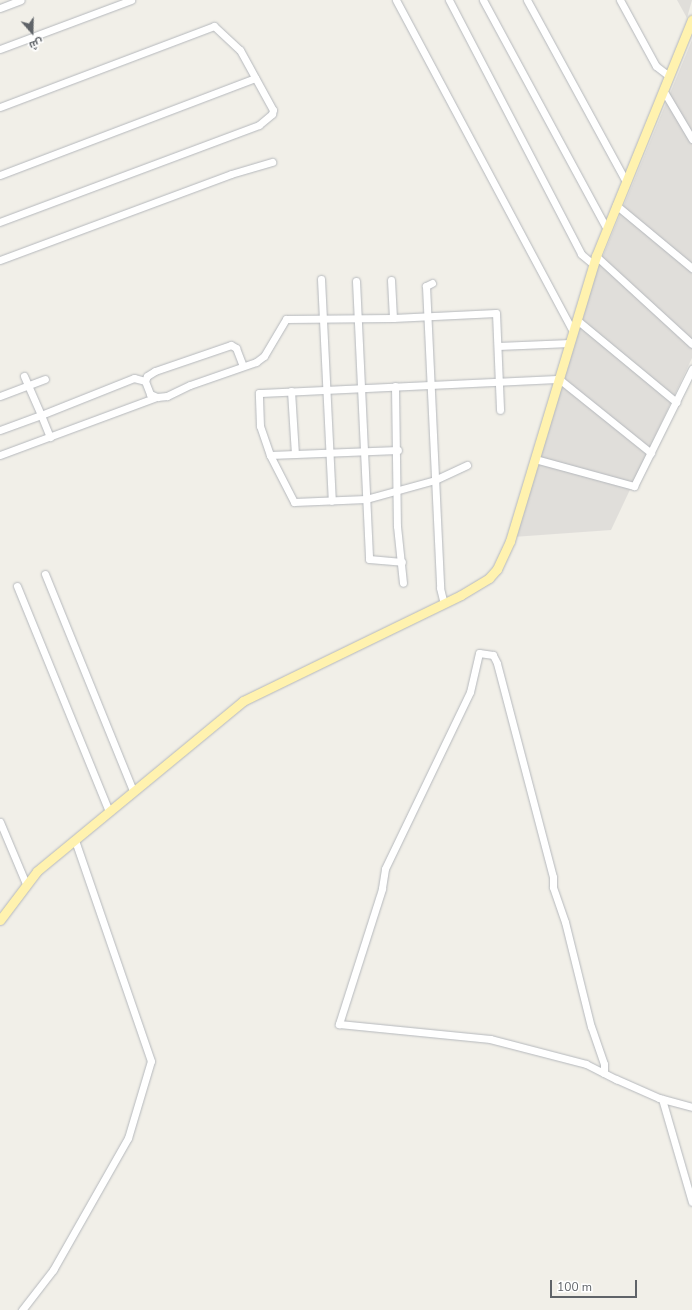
<!DOCTYPE html>
<meta charset="utf-8">
<style>
body{margin:0}
#map{position:relative;width:692px;height:1310px;overflow:hidden;background:#f1efe8;font-family:"Nunito Sans",Cairo,sans-serif}
div>[style]{position:absolute}
[style*='--x']{left:calc(var(--x)*1px);top:calc(var(--y)*1px);width:calc(var(--w)*1px);rotate:calc(var(--a)*1deg)}
.industrial>*{inset:0;background:#e0deda}
.roads{filter:drop-shadow(0 0 1px #b5b8bc) drop-shadow(0 0 1px #b5b8bc)}
.minor>*{height:7px;margin:-3.5px;padding:0 3.5px;transform-origin:3.5px;border-radius:3.5px;background:#fff}
.major>*{height:9px;margin:-4.5px;padding:0 4.5px;transform-origin:4.5px;border-radius:4.5px;background:#fff2af}
span{translate:-50% -50%;white-space:nowrap;text-align:center;line-height:1.15;-webkit-text-stroke:3px #fff;paint-order:stroke}
.north{position:absolute;left:12px;top:12px;width:40px;height:40px;-webkit-text-stroke:3px #fff;paint-order:stroke;rotate:160deg;font-size:11px;font-weight:700;line-height:16px;text-align:center;color:#5f6368}
.north::after{content:'';display:block;margin:auto;width:14px;height:18px;background:#5f6368;clip-path:polygon(50% 0,100% 100%,50% 72%,0 100%)}
.scale{position:absolute;left:550px;top:1280px;width:87px;height:18px;box-sizing:border-box;border:2px solid #5f6368;border-top:0;padding-left:5px;font-size:12px;line-height:14px;white-space:nowrap;color:#5f6368;-webkit-text-stroke:3px #fff;paint-order:stroke}
</style>
<div id="map">
<div class="industrial">
<div style="clip-path:polygon(677px 0,692px 0,687px 18px)"></div>
<div style="clip-path:polygon(692px 40px,692px 358px,611px 530px,513px 537px,591px 285px)"></div>
</div>
<div class="roads">
<div class="minor">
<div style="--x:396;--y:0;--w:376;--a:61.9"></div>
<div style="--x:449;--y:0;--w:286;--a:62.5"></div>
<div style="--x:581;--y:254;--w:17;--a:40"></div>
<div style="--x:483;--y:0;--w:260;--a:61.6"></div>
<div style="--x:527;--y:0;--w:205;--a:61.4"></div>
<div style="--x:620;--y:0;--w:75;--a:61.4"></div>
<div style="--x:656;--y:66;--w:16;--a:38"></div>
<div style="--x:0;--y:8;--w:22;--a:-21"></div>
<div style="--x:0;--y:49;--w:140;--a:-20.5"></div>
<div style="--x:663;--y:90;--w:57;--a:59.4"></div>
<div style="--x:0;--y:107;--w:229;--a:-20.7"></div>
<div style="--x:214;--y:26;--w:35;--a:43"></div>
<div style="--x:240;--y:50;--w:68;--a:61.2"></div>
<div style="--x:273;--y:110;--w:4;--a:104"></div>
<div style="--x:272;--y:114;--w:17;--a:140"></div>
<div style="--x:259;--y:125;--w:277;--a:159.5"></div>
<div style="--x:0;--y:175;--w:273;--a:-20.8"></div>
<div style="--x:616;--y:205;--w:99;--a:39.7"></div>
<div style="--x:596;--y:256;--w:130;--a:42.5"></div>
<div style="--x:0;--y:260;--w:246;--a:-20.4"></div>
<div style="--x:231;--y:174;--w:43;--a:-16.3"></div>
<div style="--x:321;--y:279;--w:222;--a:87.2"></div>
<div style="--x:391;--y:280;--w:38;--a:87"></div>
<div style="--x:356;--y:281;--w:278;--a:87.3"></div>
<div style="--x:369;--y:559;--w:33;--a:5"></div>
<div style="--x:432;--y:283;--w:7;--a:153"></div>
<div style="--x:426;--y:286;--w:302;--a:87.3"></div>
<div style="--x:440;--y:588;--w:16;--a:76"></div>
<div style="--x:577;--y:320;--w:129;--a:39.6"></div>
<div style="--x:498;--y:346;--w:72;--a:-2.4"></div>
<div style="--x:24;--y:376;--w:43;--a:66.4"></div>
<div style="--x:41;--y:415;--w:100;--a:-21.7"></div>
<div style="--x:134;--y:378;--w:11;--a:15"></div>
<div style="--x:145;--y:381;--w:14;--a:69"></div>
<div style="--x:150;--y:394;--w:8;--a:23"></div>
<div style="--x:157;--y:397;--w:10;--a:-6"></div>
<div style="--x:167;--y:396;--w:25;--a:-26"></div>
<div style="--x:190;--y:385;--w:70;--a:-19.2"></div>
<div style="--x:256;--y:362;--w:10;--a:-37"></div>
<div style="--x:264;--y:356;--w:43;--a:-59.3"></div>
<div style="--x:286;--y:319;--w:107;--a:-0.5"></div>
<div style="--x:393;--y:318;--w:103;--a:-2.8"></div>
<div style="--x:496;--y:313;--w:97;--a:87.6"></div>
<div style="--x:145;--y:381;--w:5;--a:-68"></div>
<div style="--x:147;--y:376;--w:9;--a:-32"></div>
<div style="--x:155;--y:371;--w:80;--a:-18.9"></div>
<div style="--x:231;--y:345;--w:6;--a:31"></div>
<div style="--x:236;--y:348;--w:19;--a:69"></div>
<div style="--x:395;--y:386;--w:140;--a:89.2"></div>
<div style="--x:397;--y:526;--w:57;--a:84"></div>
<div style="--x:291;--y:391;--w:63;--a:86.4"></div>
<div style="--x:0;--y:396;--w:48;--a:-20.7"></div>
<div style="--x:0;--y:430;--w:44;--a:-20.1"></div>
<div style="--x:41;--y:415;--w:24;--a:68"></div>
<div style="--x:0;--y:455;--w:167;--a:-20.3"></div>
<div style="--x:270;--y:455;--w:128;--a:-2.2"></div>
<div style="--x:535;--y:459;--w:103;--a:15.3"></div>
<div style="--x:634;--y:486;--w:131;--a:-63.6"></div>
<div style="--x:467;--y:465;--w:35;--a:155"></div>
<div style="--x:435;--y:480;--w:72;--a:164.6"></div>
<div style="--x:366;--y:499;--w:72;--a:177.6"></div>
<div style="--x:294;--y:502;--w:53;--a:-117.1"></div>
<div style="--x:270;--y:455;--w:31;--a:-109"></div>
<div style="--x:260;--y:426;--w:33;--a:-92"></div>
<div style="--x:259;--y:393;--w:300;--a:-2.7"></div>
<div style="--x:559;--y:379;--w:118;--a:38.8"></div>
<div style="--x:45;--y:574;--w:234;--a:67.9"></div>
<div style="--x:17;--y:586;--w:244;--a:67.8"></div>
<div style="--x:0;--y:822;--w:67;--a:67.2"></div>
<div style="--x:604;--y:1073;--w:9;--a:-90"></div>
<div style="--x:604;--y:1064;--w:39;--a:-109"></div>
<div style="--x:591;--y:1027;--w:108;--a:-103.9"></div>
<div style="--x:565;--y:922;--w:37;--a:-109"></div>
<div style="--x:553;--y:887;--w:10;--a:-90"></div>
<div style="--x:553;--y:877;--w:221;--a:-104.7"></div>
<div style="--x:497;--y:663;--w:9;--a:-117"></div>
<div style="--x:493;--y:655;--w:14;--a:-172"></div>
<div style="--x:479;--y:653;--w:40;--a:103"></div>
<div style="--x:470;--y:692;--w:196;--a:115.7"></div>
<div style="--x:385;--y:869;--w:20;--a:99"></div>
<div style="--x:382;--y:889;--w:142;--a:107.7"></div>
<div style="--x:339;--y:1024;--w:152;--a:5.7"></div>
<div style="--x:490;--y:1039;--w:99;--a:14.6"></div>
<div style="--x:586;--y:1064;--w:34;--a:27"></div>
<div style="--x:616;--y:1079;--w:47;--a:23.8"></div>
<div style="--x:659;--y:1098;--w:34;--a:15"></div>
<div style="--x:662;--y:1099;--w:107;--a:73.8"></div>
<div style="--x:22;--y:1310;--w:51;--a:-52.2"></div>
<div style="--x:53;--y:1270;--w:152;--a:-60.4"></div>
<div style="--x:128;--y:1138;--w:80;--a:-73.4"></div>
<div style="--x:151;--y:1061;--w:234;--a:-109"></div>
</div>
<div class="major">
<div style="--x:0;--y:920;--w:61;--a:-52.9"></div>
<div style="--x:37;--y:871;--w:267;--a:-39.5"></div>
<div style="--x:243;--y:701;--w:242;--a:-25.9"></div>
<div style="--x:461;--y:595;--w:33;--a:-31"></div>
<div style="--x:489;--y:578;--w:12;--a:-48"></div>
<div style="--x:497;--y:569;--w:31;--a:-65"></div>
<div style="--x:510;--y:541;--w:298;--a:-73.2"></div>
<div style="--x:596;--y:256;--w:255;--a:-67.9"></div>
</div>
</div>
<div class="north">ش</div>
<div class="scale">100 m</div>
</div>
